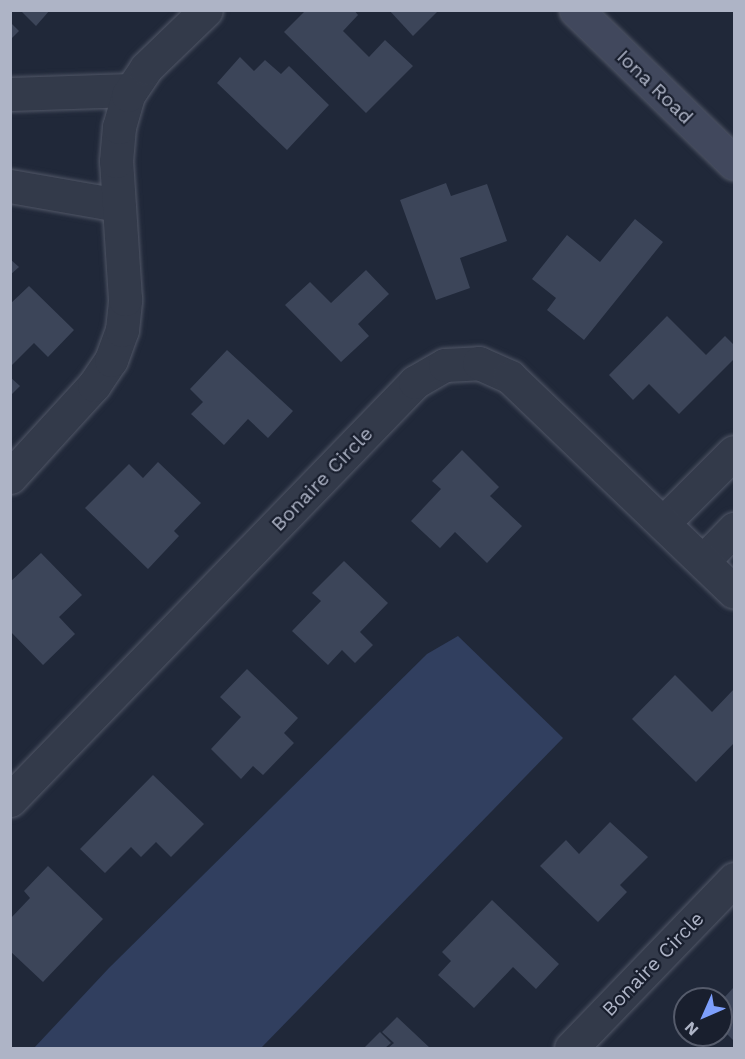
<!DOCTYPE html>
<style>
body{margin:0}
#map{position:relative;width:745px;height:1059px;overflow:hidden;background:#202839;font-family:"Work Sans",sans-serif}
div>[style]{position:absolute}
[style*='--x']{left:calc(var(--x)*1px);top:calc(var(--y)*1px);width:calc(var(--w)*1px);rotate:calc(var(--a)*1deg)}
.water>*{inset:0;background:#313f5f}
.building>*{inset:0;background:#3c4559}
.roads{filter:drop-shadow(0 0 2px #515767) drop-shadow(0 0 2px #515767)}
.street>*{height:33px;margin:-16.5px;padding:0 16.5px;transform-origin:16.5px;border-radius:16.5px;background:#333a4a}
.secondary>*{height:33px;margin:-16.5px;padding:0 16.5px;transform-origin:16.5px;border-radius:16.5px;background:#41485d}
span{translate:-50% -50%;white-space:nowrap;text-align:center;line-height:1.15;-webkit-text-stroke:4.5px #191f2e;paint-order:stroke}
.street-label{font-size:20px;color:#aeb4c6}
.frame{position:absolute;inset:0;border:12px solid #aeb4c6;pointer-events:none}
.north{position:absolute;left:673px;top:987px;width:60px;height:60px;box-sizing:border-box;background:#191f2e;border:2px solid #555b6b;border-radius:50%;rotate:225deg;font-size:16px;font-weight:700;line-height:24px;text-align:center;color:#aeb4c6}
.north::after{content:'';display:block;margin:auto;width:21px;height:27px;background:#7d9ffc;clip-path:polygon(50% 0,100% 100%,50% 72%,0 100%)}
</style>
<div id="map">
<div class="water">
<div style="clip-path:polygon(458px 636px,563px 738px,261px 1048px,34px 1048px,109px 968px,427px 654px)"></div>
</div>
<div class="building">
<div style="clip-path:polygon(20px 10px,50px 10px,36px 26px)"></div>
<div style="clip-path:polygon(306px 10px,354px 10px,358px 15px,343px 31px,369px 57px,385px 40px,413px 66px,366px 113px,284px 32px)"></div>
<div style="clip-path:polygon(389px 10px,439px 10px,413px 36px)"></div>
<div style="clip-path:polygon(10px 22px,19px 31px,10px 40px)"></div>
<div style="clip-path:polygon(240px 57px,254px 71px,265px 60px,281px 74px,289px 66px,329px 105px,287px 150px,217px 83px)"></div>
<div style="clip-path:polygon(446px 183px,451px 196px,487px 184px,507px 241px,460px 258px,470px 288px,436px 300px,400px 200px)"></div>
<div style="clip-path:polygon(635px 219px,663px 242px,584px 340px,547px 310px,556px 298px,532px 279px,567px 235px,600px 262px)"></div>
<div style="clip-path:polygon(10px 259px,19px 267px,10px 275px)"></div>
<div style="clip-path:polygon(366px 270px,389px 294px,358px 324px,369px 336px,341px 362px,285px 305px,310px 282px,331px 303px)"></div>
<div style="clip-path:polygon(29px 286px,74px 330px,48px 357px,34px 343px,10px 367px,10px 304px)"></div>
<div style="clip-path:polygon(667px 316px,706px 355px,725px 336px,734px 345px,734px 359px,679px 414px,649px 384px,633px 400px,609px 375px)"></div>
<div style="clip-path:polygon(227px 350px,293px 411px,268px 438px,248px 419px,224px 445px,191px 414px,203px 402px,190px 389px)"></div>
<div style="clip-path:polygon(10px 377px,20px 386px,10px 396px)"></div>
<div style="clip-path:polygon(462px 450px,499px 487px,490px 496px,522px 526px,487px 563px,455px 532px,440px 548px,411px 521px,441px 489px,432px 481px)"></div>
<div style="clip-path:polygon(158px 462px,201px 503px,174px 531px,179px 536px,148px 569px,85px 508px,129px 464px,143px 478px)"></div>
<div style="clip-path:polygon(41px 553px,82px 595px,59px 617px,75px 634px,43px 665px,10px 631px,10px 582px)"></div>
<div style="clip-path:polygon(344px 561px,388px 603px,360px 632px,373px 645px,355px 663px,342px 650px,328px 665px,292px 631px,321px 601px,312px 593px)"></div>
<div style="clip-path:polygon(247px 669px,298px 718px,284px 733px,294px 743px,263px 775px,253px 766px,241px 779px,211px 749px,241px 717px,220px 697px)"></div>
<div style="clip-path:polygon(675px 675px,712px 712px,734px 689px,734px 743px,696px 782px,632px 719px)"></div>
<div style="clip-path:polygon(153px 775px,204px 824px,171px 857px,156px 842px,141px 857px,131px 847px,105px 873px,80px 849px)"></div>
<div style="clip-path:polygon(610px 822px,648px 857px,620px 885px,627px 892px,598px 922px,540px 866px,566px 840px,579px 854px)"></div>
<div style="clip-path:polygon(48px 866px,103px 919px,43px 982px,10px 951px,10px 919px,30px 898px,24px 891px)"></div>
<div style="clip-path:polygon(492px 900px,559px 964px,536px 989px,513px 967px,474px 1008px,438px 975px,451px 961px,442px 952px)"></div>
<div style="clip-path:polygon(734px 987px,734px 1041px,721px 1028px,721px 1001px)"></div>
<div style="clip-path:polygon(397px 1017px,430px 1048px,388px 1048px,394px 1043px,382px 1032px)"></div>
<div style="clip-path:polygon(380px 1032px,391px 1043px,385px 1048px,364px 1048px)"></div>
</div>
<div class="roads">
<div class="street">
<div style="--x:10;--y:94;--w:121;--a:-1.9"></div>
<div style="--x:10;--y:186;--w:110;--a:10"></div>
<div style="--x:10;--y:477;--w:125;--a:-47.6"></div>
<div style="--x:94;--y:385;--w:30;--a:-56"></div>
<div style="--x:111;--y:360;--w:32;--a:-70"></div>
<div style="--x:122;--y:330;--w:31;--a:-84"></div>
<div style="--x:125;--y:299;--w:138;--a:-93.7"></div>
<div style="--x:116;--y:161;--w:34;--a:-85"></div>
<div style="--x:119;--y:127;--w:33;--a:-74"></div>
<div style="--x:128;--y:95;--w:32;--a:-56"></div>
<div style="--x:146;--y:68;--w:83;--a:-44"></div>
<div style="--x:663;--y:523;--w:100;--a:-45"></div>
<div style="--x:703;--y:561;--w:45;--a:-45.9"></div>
<div style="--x:10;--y:800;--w:582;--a:-45.9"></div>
<div style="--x:415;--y:382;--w:34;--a:-30"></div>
<div style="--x:445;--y:365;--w:34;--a:-3"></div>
<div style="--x:479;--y:363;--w:34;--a:24"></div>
<div style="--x:510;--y:377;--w:310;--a:43.8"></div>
<div style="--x:571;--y:1048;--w:235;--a:-46"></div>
</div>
<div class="secondary">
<div style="--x:576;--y:10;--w:220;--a:44.1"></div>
</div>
</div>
<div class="street-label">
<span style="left:655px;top:87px;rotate:44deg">Iona Road</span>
<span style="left:322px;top:479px;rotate:-46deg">Bonaire Circle</span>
<span style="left:653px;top:964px;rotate:-46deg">Bonaire Circle</span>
</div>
<div class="frame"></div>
<div class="north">N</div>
</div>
